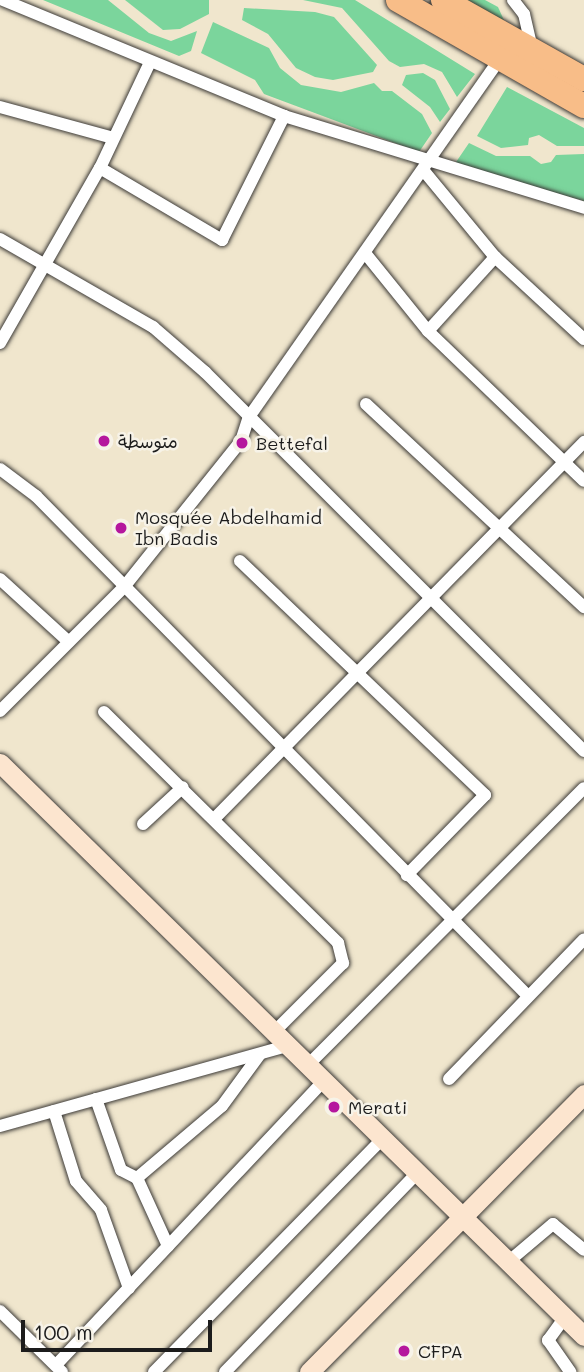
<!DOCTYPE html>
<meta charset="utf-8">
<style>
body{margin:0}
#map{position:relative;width:584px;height:1372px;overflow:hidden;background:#f0e6cd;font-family:Mali,"Playpen Sans Arabic",sans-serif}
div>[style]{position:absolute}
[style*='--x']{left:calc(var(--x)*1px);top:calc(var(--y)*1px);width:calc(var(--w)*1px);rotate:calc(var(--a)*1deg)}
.green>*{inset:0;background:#7bd59c}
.roads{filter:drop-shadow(0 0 2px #3c3a37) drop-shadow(0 0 2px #3c3a37)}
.street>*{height:12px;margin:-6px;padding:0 6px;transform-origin:6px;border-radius:6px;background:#fff}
.secondary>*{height:19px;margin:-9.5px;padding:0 9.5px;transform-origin:9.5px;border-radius:9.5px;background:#fce5cf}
.highway>*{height:24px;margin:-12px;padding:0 12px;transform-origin:12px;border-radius:12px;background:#f8bd88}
.dots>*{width:19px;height:19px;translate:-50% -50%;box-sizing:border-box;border:4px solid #f7f3e8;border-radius:50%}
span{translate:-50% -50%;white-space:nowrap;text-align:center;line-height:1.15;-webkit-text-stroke:5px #f7f3e8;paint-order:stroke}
.poi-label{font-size:18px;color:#1c1c1c}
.left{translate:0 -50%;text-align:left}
.scale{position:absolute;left:21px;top:1320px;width:191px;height:32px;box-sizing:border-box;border:4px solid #1c1c1c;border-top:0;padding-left:9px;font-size:21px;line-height:24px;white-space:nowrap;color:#1c1c1c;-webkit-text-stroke:5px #f7f3e8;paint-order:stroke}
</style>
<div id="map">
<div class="green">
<div style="clip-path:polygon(43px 0,108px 0,149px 33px,171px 41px,197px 31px,191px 51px,179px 56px)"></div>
<div style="clip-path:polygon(125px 0,209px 0,209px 14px,180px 29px,163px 30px)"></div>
<div style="clip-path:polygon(303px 0,355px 0,475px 74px,457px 97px,442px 72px,424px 64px,400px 67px,389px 61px,342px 8px)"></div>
<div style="clip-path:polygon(463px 0,485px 0,498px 7px,507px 27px)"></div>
<div style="clip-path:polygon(244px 8px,315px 12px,334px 17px,377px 65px,373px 72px,333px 80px,315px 77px,296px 68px,268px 34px,242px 20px)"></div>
<div style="clip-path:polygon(213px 22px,269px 48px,280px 68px,301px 85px,341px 92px,374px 83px,382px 91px,392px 91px,422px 114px,432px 133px,419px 152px,264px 94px,255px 80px,201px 53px)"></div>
<div style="clip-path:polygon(423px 73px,435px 80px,450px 109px,440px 122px,430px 107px,402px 85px,406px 75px)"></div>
<div style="clip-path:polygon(507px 87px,584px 128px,584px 146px,557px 146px,539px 135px,529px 138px,528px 145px,501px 148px,477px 136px)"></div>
<div style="clip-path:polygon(469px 143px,496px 156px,530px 156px,541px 164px,551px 162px,556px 155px,584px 154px,584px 201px,454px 165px)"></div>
</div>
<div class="roads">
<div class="street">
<div style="--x:3;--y:0;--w:304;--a:22.4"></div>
<div style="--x:284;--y:116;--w:314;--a:17"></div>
<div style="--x:513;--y:0;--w:18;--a:52"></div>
<div style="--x:524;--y:14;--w:36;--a:77"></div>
<div style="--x:0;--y:107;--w:117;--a:15.3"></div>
<div style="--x:100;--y:168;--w:142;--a:30.5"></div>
<div style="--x:222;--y:240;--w:139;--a:-63.4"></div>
<div style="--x:424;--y:171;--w:112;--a:50.5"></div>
<div style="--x:495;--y:257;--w:121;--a:42.7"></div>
<div style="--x:0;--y:239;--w:177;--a:29.9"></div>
<div style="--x:153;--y:327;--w:69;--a:40.9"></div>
<div style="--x:205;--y:372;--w:536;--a:45"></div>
<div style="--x:365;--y:253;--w:100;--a:51.1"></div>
<div style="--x:428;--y:331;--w:216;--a:43.9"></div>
<div style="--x:428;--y:331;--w:100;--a:-47.8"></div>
<div style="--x:0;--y:343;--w:202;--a:-60.3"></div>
<div style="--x:100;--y:168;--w:117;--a:-64.7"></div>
<div style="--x:366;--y:404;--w:298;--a:43"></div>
<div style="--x:0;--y:469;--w:45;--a:36.9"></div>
<div style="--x:36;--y:496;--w:701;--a:45.46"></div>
<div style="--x:240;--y:561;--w:339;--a:43.7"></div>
<div style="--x:485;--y:795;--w:112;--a:134.3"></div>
<div style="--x:0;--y:579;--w:93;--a:42.4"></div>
<div style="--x:0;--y:711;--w:175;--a:-45"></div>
<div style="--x:124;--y:587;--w:187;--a:-51.3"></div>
<div style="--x:241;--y:441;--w:25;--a:-72"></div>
<div style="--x:249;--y:417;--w:439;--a:-55"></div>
<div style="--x:104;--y:712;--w:329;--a:44.6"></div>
<div style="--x:338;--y:943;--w:21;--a:76"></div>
<div style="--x:343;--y:963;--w:99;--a:135"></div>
<div style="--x:215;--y:818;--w:527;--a:-45.54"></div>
<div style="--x:143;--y:824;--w:54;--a:-42.8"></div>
<div style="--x:307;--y:1066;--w:392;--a:-45.1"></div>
<div style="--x:449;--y:1079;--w:194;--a:-46"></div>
<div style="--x:96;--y:1099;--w:75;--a:70.6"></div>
<div style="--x:121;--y:1170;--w:18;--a:27"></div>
<div style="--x:137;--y:1178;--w:75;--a:65.5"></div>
<div style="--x:54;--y:1111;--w:73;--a:72.6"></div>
<div style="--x:76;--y:1181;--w:38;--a:49"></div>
<div style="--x:101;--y:1210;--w:83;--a:70.3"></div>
<div style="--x:0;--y:1126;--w:297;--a:-15.6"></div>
<div style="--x:137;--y:1178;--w:111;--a:-40.3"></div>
<div style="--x:222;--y:1106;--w:64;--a:-53.8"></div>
<div style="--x:508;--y:1262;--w:59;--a:-40.2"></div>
<div style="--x:553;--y:1224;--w:40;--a:40"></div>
<div style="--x:0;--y:1311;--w:87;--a:44.5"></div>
<div style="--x:565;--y:1317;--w:29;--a:126"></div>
<div style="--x:548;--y:1340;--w:39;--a:55"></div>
<div style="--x:56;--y:1365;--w:389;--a:-46.7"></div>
<div style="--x:154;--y:1372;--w:326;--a:-45.6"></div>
<div style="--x:225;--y:1372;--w:277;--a:-46"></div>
</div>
<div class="secondary">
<div style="--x:0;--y:763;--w:818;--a:44.46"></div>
<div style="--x:309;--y:1372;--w:391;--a:-45.3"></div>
</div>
<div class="highway">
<div style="--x:398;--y:0;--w:214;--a:29.7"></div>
<div style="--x:443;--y:0;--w:162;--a:29.3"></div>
</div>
</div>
<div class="dots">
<div style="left:104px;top:441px;background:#b5179e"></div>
<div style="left:242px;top:443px;background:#b5179e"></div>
<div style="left:121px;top:528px;background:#b5179e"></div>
<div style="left:334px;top:1107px;background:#b5179e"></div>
<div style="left:404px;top:1351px;background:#b5179e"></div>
</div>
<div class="poi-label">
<span class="left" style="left:118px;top:441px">متوسطة</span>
<span class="left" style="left:256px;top:443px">Bettefal</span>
<span class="left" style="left:135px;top:528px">Mosquée Abdelhamid<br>Ibn Badis</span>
<span class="left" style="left:348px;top:1107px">Merati</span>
<span class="left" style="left:418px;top:1351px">CFPA</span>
</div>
<div class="scale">100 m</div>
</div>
